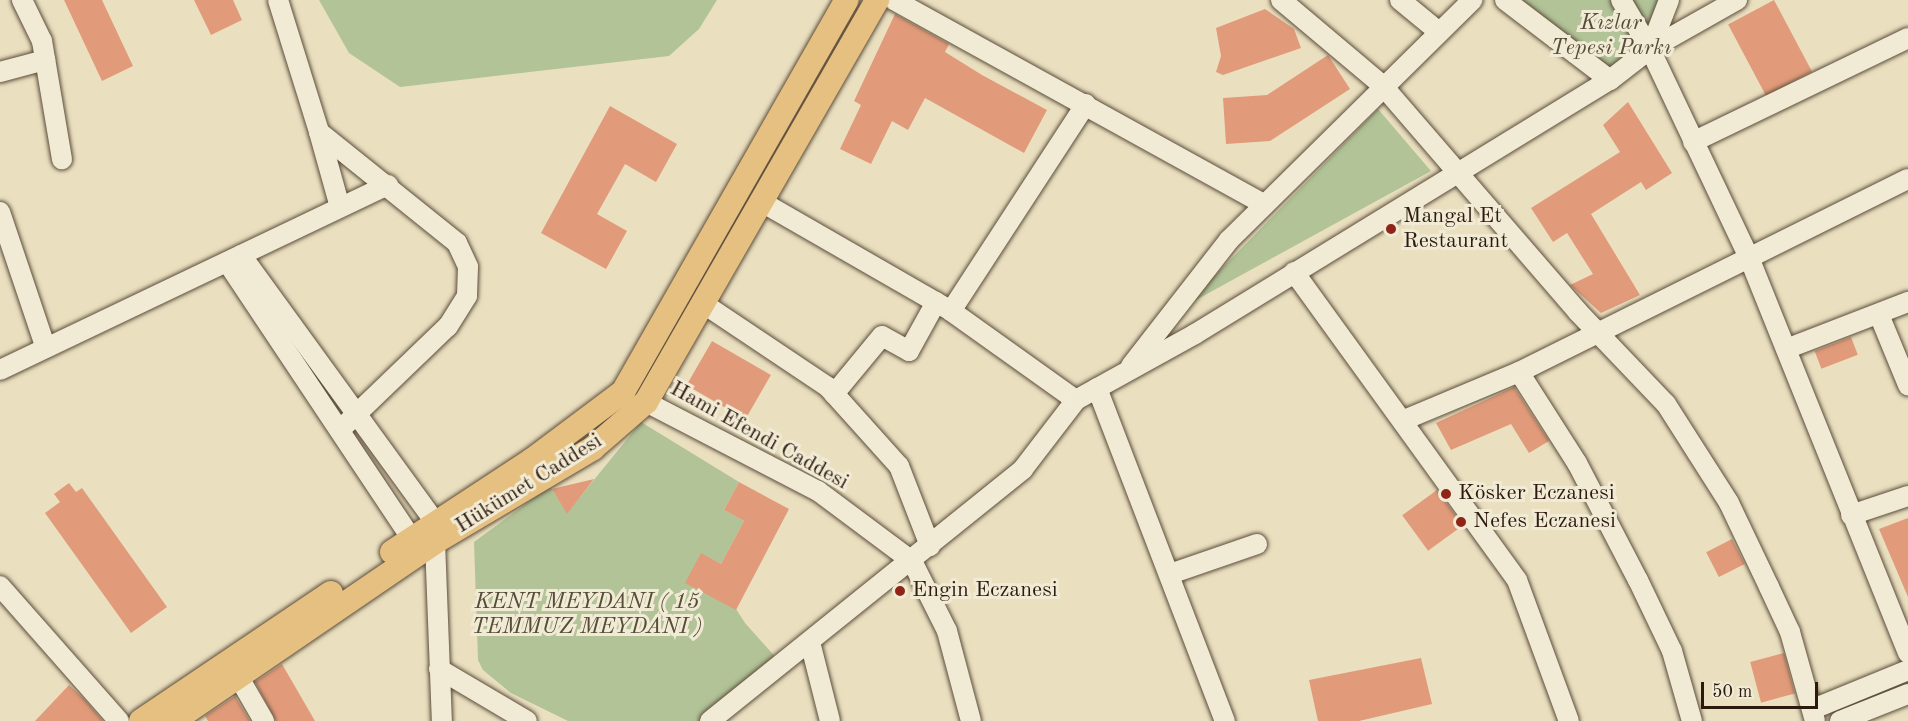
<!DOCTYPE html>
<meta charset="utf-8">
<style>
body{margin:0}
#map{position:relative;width:1908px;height:721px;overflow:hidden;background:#eae0c0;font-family:"Old Standard TT",serif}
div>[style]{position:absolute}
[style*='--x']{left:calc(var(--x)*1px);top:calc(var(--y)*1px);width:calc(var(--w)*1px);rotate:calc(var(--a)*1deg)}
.green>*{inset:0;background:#b1c397}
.building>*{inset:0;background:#e19b7a;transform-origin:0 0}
.roads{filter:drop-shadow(0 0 2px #5c4c3a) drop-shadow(0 0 2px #5c4c3a)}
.minor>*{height:20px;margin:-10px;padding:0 10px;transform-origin:10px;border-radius:10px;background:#f1ebd6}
.major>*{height:24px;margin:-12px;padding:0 12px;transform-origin:12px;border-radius:12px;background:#e5c080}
.dots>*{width:16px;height:16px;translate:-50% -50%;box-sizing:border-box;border:3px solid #f1ebd6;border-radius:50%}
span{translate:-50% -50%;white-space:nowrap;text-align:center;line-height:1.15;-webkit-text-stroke:6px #f1ebd6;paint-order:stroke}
.park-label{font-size:22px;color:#554d37;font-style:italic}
.poi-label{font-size:22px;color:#2d1a0e}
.left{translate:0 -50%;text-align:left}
.street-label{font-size:22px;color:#2d1a0e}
.scale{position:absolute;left:1701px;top:682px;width:117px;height:27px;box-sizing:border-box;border:3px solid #2d1a0e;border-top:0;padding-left:8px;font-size:18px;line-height:21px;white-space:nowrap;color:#2d1a0e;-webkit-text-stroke:4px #f1ebd6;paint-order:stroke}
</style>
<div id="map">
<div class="green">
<div style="clip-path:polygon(319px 0,717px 0,699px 29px,669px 56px,400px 87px,349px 53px)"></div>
<div style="clip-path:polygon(1505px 0,1669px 0,1650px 49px,1610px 80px)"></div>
<div style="clip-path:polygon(1378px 109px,1431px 171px,1185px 306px)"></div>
<div style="clip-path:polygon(641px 422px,739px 482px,724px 510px,744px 521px,721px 564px,701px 554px,745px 623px,780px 662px,705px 721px,568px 721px,511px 693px,483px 670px,478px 660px,474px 542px,550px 486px,567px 513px)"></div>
</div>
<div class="building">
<div style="clip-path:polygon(64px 0,102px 0,133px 66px,102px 81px)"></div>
<div style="clip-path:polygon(194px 0,233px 0,242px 20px,211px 35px)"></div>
<div style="left:1774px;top:0;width:81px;height:52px;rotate:62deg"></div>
<div style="clip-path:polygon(1265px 9px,1294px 29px,1301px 48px,1223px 75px,1216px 72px,1221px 56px,1216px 28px)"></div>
<div style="clip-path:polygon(895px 14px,949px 44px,945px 52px,982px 75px,1047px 110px,1024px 153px,925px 98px,908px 130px,892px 121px,871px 164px,840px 149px,861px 105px,854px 101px)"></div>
<div style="clip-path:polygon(1328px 55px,1350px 89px,1270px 141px,1226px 144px,1223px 98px,1267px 95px)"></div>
<div style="clip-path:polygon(1628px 102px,1672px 173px,1646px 190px,1641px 182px,1591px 214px,1640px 295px,1601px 313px,1570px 285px,1593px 274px,1567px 233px,1553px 242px,1531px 208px,1620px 152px,1603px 125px)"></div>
<div style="clip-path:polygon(610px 106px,677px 144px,656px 182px,625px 164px,597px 214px,627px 231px,606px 269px,541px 233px)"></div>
<div style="left:1851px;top:337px;width:19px;height:39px;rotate:69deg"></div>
<div style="left:712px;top:341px;width:68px;height:51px;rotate:30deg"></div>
<div style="clip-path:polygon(1514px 387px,1549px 441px,1529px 453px,1511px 424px,1451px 450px,1436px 423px)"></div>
<div style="clip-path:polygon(594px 479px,567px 514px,552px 489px)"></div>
<div style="clip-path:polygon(739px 482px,789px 509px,736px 610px,685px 583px,701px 553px,721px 564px,744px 521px,724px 510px)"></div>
<div style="clip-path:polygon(69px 483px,76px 492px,82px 488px,167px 607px,131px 633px,45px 513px,60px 502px,54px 494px)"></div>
<div style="left:1437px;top:490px;width:44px;height:43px;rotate:54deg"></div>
<div style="clip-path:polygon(1908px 518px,1908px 597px,1879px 529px)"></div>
<div style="left:1732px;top:539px;width:28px;height:29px;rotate:63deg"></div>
<div style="left:1784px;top:653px;width:42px;height:35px;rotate:75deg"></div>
<div style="clip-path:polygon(1421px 658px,1432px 704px,1359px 721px,1318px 721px,1309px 680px)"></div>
<div style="clip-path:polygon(282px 664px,315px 721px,276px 721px,255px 682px)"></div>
<div style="clip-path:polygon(69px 685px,84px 699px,103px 721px,35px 721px)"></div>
<div style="clip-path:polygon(235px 696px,250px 721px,208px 721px,205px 716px)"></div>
</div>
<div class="roads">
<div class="minor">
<div style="--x:22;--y:0;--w:46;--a:64"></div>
<div style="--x:42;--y:41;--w:120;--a:80.4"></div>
<div style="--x:278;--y:0;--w:138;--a:72.7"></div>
<div style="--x:319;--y:132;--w:177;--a:38.8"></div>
<div style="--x:457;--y:243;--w:26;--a:65"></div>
<div style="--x:468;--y:267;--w:29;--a:92"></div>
<div style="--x:467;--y:296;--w:36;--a:122"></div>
<div style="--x:448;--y:326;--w:149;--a:136.1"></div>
<div style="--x:894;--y:0;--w:423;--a:28.9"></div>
<div style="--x:1281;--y:0;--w:133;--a:40.1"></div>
<div style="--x:1383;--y:86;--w:298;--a:49.2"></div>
<div style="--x:1578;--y:312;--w:127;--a:46.3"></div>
<div style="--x:1666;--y:404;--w:117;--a:57.5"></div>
<div style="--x:1729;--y:503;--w:93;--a:64.5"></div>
<div style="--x:1769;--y:587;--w:50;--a:65"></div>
<div style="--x:1790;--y:632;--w:92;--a:74.3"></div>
<div style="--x:1400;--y:0;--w:50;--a:39.4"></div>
<div style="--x:1505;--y:0;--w:132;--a:37.3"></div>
<div style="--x:1621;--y:0;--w:57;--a:59.4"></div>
<div style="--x:1650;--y:49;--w:228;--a:64.6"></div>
<div style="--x:1748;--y:255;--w:429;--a:68.1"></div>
<div style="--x:1650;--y:49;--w:53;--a:-68.8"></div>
<div style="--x:0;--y:72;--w:47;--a:-14.9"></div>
<div style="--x:319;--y:132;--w:78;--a:74.4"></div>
<div style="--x:1693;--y:142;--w:239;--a:-25.8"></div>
<div style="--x:760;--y:201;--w:220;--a:29.9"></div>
<div style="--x:951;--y:311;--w:153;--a:35.5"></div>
<div style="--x:0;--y:212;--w:141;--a:71.4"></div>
<div style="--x:241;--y:255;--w:329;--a:54"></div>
<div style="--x:227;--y:262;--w:333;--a:56.3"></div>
<div style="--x:1294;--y:272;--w:380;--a:54.1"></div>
<div style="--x:1517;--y:580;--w:150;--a:69.8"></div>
<div style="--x:704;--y:304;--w:149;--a:33.8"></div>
<div style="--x:828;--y:387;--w:106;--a:48.1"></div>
<div style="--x:899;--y:466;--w:86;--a:68.8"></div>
<div style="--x:951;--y:311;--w:247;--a:-56.9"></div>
<div style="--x:1880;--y:317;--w:74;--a:67.6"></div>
<div style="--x:1786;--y:349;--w:131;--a:-21.1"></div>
<div style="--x:1131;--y:366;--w:160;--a:-52.1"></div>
<div style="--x:1229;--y:240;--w:342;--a:-44.6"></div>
<div style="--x:0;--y:370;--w:430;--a:-25.5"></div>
<div style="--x:1519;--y:372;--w:108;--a:57.5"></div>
<div style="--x:1577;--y:463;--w:132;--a:62.5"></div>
<div style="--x:1638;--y:580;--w:79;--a:64.4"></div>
<div style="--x:1672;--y:651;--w:73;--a:74.1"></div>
<div style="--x:1097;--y:388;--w:357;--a:69"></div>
<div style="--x:834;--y:394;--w:75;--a:-50.4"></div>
<div style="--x:882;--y:336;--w:31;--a:29"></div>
<div style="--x:909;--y:351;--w:56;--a:-61.1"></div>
<div style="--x:646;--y:402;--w:194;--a:27.4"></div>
<div style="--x:818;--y:491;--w:117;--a:36.7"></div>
<div style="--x:912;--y:561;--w:78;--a:63.4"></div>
<div style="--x:947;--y:631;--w:93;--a:75.1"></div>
<div style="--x:1404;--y:420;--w:125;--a:-22.7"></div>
<div style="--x:1519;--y:372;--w:434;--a:-26.4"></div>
<div style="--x:1851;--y:515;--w:60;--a:-18.4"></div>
<div style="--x:435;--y:542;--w:179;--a:87.8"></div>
<div style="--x:1170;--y:574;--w:92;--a:-19"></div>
<div style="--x:0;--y:586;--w:180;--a:48.6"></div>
<div style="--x:810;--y:642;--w:81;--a:75.8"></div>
<div style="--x:439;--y:669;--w:102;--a:30.6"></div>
<div style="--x:238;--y:676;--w:52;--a:60"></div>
<div style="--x:1813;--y:709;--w:103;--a:-22.3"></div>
<div style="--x:710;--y:721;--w:402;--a:-38.8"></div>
<div style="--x:1023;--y:469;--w:87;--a:-52.5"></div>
<div style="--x:1076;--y:400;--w:136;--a:-29"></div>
<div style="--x:1195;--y:334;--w:487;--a:-31.5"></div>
<div style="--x:1610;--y:80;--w:51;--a:-37.8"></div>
<div style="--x:1650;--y:49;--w:100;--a:-29.4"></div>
<div style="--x:1840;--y:721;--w:73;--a:-21.7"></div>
</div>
<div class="major">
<div style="--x:392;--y:552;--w:168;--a:-33.3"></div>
<div style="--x:532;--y:460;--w:114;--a:-36.8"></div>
<div style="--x:623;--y:392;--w:451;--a:-60.3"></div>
<div style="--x:141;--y:721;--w:229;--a:-34"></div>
<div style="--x:173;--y:721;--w:317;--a:-34.3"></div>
<div style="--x:435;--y:542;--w:184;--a:-30.7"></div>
<div style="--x:593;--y:448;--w:70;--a:-41"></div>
<div style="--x:646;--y:402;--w:464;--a:-60.1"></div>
</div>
</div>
<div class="dots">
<div style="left:1391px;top:229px;background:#8f2418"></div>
<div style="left:1446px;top:494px;background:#8f2418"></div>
<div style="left:1461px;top:522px;background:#8f2418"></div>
<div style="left:900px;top:591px;background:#8f2418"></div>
</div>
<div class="park-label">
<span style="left:1611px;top:36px">Kızlar<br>Tepesi Parkı</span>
<span style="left:587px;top:615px">KENT MEYDANI ( 15<br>TEMMUZ MEYDANI )</span>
</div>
<div class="poi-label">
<span class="left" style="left:1403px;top:229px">Mangal Et<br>Restaurant</span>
<span class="left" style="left:1458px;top:494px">Kösker Eczanesi</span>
<span class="left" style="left:1473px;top:522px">Nefes Eczanesi</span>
<span class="left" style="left:912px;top:591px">Engin Eczanesi</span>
</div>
<div class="street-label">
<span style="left:759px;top:436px;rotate:29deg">Hami Efendi Caddesi</span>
<span style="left:529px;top:484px;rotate:-32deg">Hükümet Caddesi</span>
</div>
<div class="scale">50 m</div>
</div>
